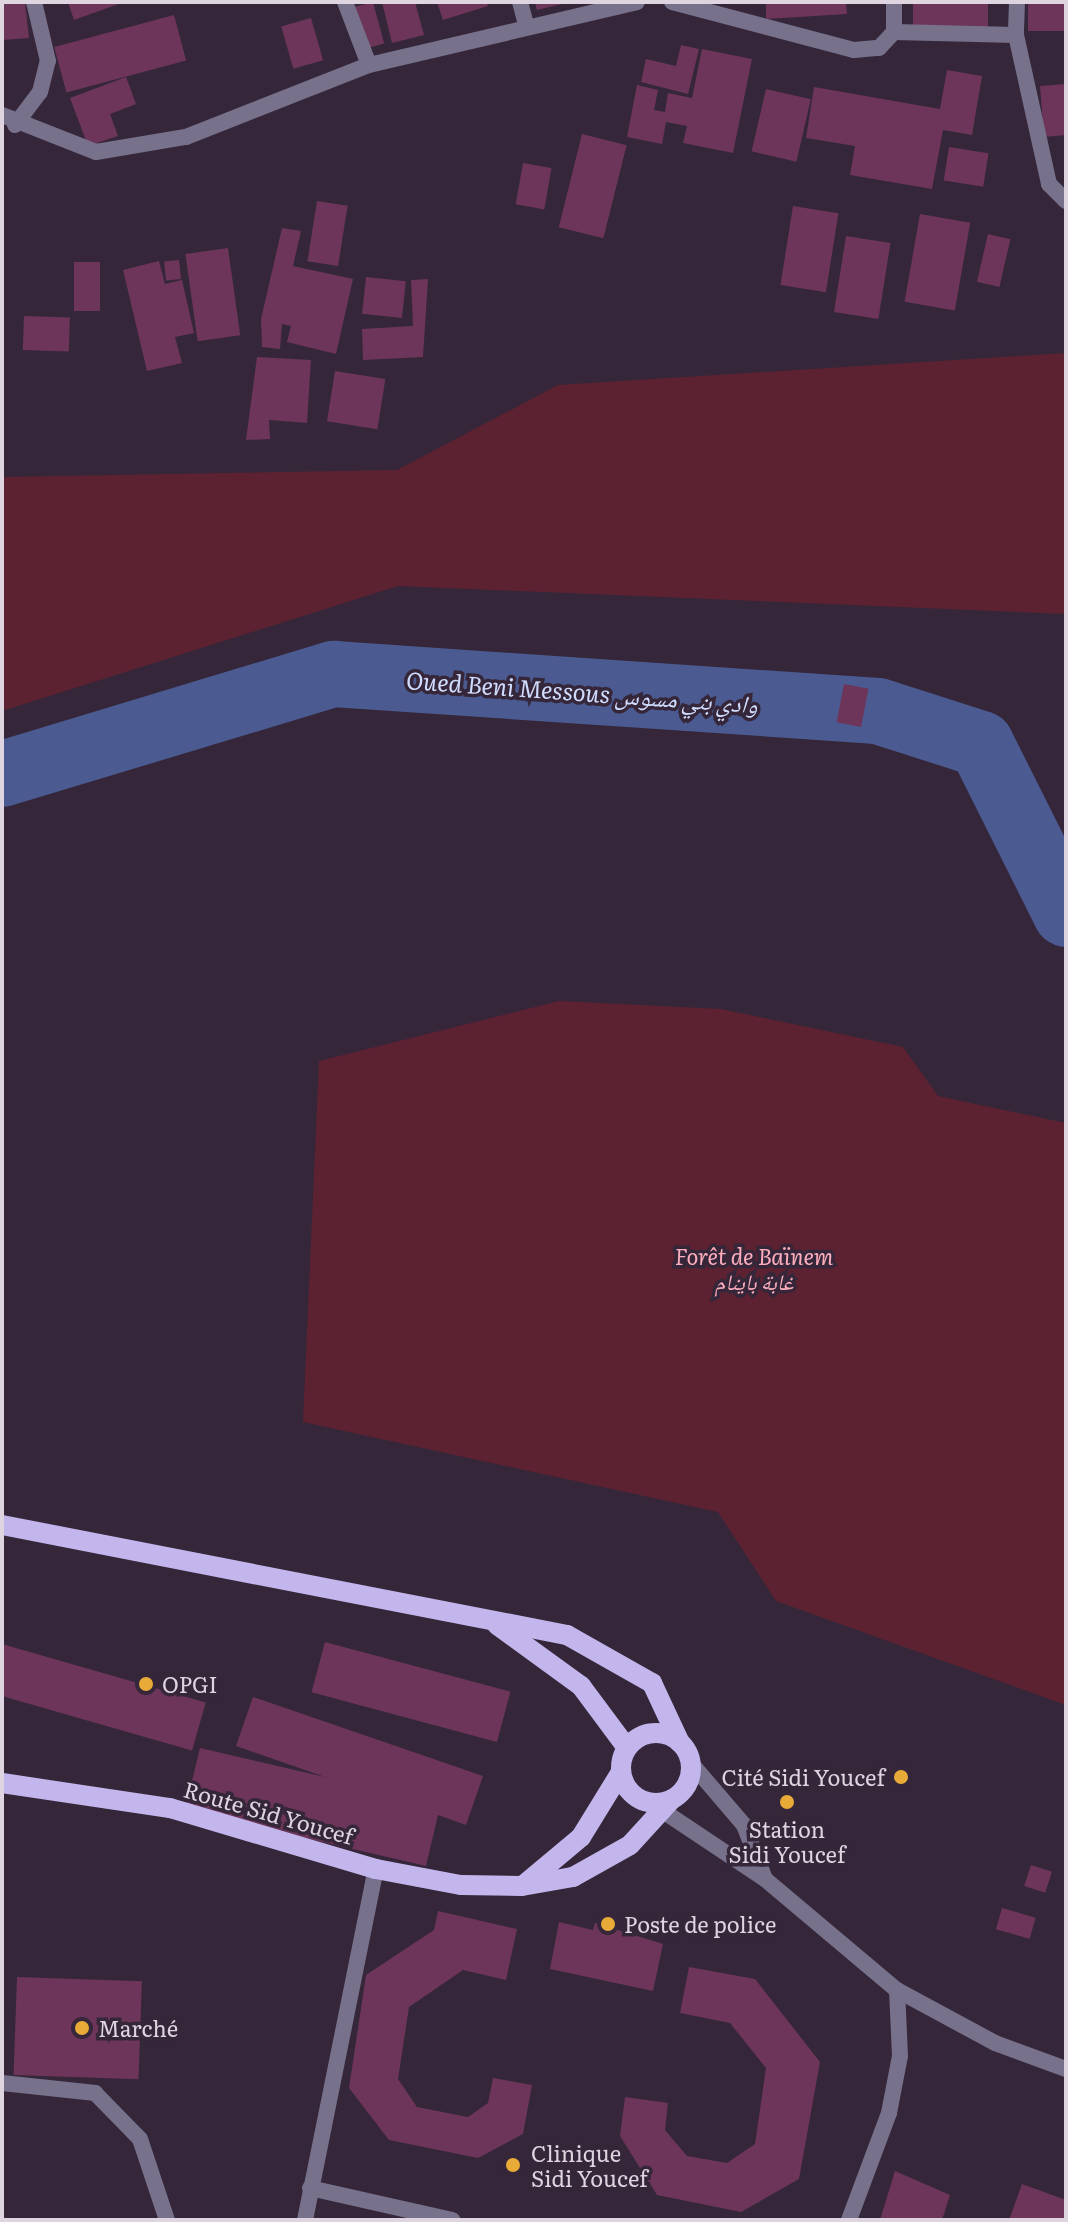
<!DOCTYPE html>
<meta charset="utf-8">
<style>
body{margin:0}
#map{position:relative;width:1068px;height:2222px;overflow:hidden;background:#352739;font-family:Literata,"Noto Naskh Arabic",serif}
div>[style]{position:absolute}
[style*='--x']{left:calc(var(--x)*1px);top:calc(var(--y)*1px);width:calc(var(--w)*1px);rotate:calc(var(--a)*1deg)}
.green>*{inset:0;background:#5c2231}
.river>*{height:66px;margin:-33px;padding:0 33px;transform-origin:33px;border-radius:33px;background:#4b5b92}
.building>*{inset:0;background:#6d3559;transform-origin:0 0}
.minor>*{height:16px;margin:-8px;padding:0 8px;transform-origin:8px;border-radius:8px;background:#77718c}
.primary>*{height:20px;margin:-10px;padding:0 10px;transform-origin:10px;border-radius:10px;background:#c2b6ed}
.primary>.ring{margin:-10px;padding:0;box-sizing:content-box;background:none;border:20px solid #c2b6ed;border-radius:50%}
.dots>*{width:22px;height:22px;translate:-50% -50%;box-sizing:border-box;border:4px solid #352739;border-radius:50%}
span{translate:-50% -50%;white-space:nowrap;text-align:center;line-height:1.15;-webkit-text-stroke:7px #352739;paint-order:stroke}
.park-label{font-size:22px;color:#feadbd;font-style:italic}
.poi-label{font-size:22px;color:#ded5e1}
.left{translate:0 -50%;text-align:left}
.right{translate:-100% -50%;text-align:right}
.street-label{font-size:22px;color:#ded5e1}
.water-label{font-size:24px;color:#d0dcfe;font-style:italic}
.frame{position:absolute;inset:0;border:4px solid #ded5e1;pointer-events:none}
</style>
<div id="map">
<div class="green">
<div style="clip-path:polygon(1066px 353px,1066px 614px,398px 586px,2px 711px,2px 477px,397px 470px,558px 385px)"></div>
<div style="clip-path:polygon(559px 1001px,721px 1009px,903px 1047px,938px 1096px,1066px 1123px,1066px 1705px,776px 1601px,718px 1512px,303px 1422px,319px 1061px)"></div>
</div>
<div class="river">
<div style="--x:2;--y:774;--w:347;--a:-16.8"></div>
<div style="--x:334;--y:674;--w:545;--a:3.89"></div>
<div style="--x:878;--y:711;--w:108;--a:17.8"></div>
<div style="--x:981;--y:744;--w:190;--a:63.4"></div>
</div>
<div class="building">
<div style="clip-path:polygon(2px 2px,25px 2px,29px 38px,2px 40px)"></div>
<div style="clip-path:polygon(68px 2px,124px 2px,74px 20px)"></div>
<div style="left:373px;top:2px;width:43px;height:20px;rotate:75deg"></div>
<div style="clip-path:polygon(382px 2px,415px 2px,424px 35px,392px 43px)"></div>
<div style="clip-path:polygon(437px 2px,486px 2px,488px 6px,443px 20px)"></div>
<div style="clip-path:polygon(535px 2px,566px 2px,566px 3px,537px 10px)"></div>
<div style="clip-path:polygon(766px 2px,846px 2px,847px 14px,766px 19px)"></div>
<div style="left:913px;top:2px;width:75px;height:28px"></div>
<div style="left:1028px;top:2px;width:38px;height:29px"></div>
<div style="left:174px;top:15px;width:47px;height:124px;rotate:75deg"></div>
<div style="left:311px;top:18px;width:44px;height:31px;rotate:74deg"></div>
<div style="clip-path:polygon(681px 45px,699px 49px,688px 94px,641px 82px,646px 59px,676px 66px)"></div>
<div style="clip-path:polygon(702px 49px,752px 59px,733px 153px,683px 143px,687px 126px,666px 122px,662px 144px,627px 137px,637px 85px,658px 90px,654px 110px,665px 112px,668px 93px,692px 98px)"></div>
<div style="clip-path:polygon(947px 70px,982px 76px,972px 135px,943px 130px,932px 189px,850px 175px,855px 146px,806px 138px,814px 87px,940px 109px)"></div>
<div style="clip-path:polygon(126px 77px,136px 104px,110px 114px,118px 136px,88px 146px,70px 98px)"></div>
<div style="clip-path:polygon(1066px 84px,1066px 135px,1044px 137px,1040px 86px)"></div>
<div style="left:766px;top:89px;width:46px;height:64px;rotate:13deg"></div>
<div style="left:582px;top:134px;width:46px;height:96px;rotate:14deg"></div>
<div style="left:949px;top:147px;width:40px;height:34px;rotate:9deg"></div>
<div style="left:523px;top:163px;width:29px;height:42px;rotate:10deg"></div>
<div style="left:317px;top:201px;width:31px;height:61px;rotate:9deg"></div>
<div style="left:793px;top:206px;width:46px;height:80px;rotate:9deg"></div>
<div style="left:920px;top:214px;width:51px;height:89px;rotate:10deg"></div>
<div style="clip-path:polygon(282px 228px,301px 231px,293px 266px,353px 279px,336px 354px,287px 342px,291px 326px,282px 324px,280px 349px,262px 347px,261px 319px)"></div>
<div style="left:988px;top:234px;width:23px;height:49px;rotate:13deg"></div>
<div style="left:846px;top:236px;width:45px;height:77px;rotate:9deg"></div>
<div style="left:228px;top:248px;width:88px;height:43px;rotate:82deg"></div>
<div style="left:179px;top:260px;width:19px;height:15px;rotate:84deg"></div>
<div style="clip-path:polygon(159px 261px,165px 284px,182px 280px,194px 333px,175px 337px,182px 363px,147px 371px,123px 270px)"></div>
<div style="left:74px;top:262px;width:26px;height:49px"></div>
<div style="left:366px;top:277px;width:40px;height:37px;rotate:6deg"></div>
<div style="clip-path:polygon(428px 279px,423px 357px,363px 360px,362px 329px,413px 326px,411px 280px)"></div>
<div style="left:24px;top:316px;width:46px;height:34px;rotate:2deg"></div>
<div style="clip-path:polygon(257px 357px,311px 360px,307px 423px,269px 420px,270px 439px,246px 440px)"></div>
<div style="left:335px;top:371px;width:51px;height:51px;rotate:9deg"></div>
<div style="left:844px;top:684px;width:25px;height:39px;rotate:11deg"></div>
<div style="left:325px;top:1642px;width:192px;height:52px;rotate:15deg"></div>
<div style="left:2px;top:1644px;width:212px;height:50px;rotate:16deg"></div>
<div style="clip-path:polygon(253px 1697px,483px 1776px,466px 1825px,438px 1815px,426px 1866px,185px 1810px,200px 1748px,325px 1777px,236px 1746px)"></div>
<div style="left:1031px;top:1865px;width:22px;height:22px;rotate:18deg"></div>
<div style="left:1002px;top:1908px;width:35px;height:22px;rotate:16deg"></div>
<div style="clip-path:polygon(438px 1911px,517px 1929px,506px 1980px,463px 1970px,409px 2007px,398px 2079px,417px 2107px,468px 2117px,488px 2103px,493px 2078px,532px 2085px,523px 2134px,478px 2158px,389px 2140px,349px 2088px,366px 1975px,434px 1930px)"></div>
<div style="clip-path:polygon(559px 1922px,593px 1930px,595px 1923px,663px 1944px,653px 1991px,550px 1969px)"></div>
<div style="clip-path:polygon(689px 1967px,755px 1979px,820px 2062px,799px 2179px,741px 2212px,657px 2195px,620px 2136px,625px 2097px,668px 2103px,665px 2130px,687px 2156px,727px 2163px,755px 2144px,766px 2068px,730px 2023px,680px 2013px)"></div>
<div style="left:17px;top:1977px;width:125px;height:98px;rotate:2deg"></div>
<div style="clip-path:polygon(895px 2171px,950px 2195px,942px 2220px,880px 2220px)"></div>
<div style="clip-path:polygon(1022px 2184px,1066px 2200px,1066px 2220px,1009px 2220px)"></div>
</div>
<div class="minor">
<div style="--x:345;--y:2;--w:67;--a:69.1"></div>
<div style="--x:520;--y:2;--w:23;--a:75"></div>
<div style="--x:672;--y:2;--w:188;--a:14.8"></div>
<div style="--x:854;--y:50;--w:25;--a:-5"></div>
<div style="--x:879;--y:48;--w:22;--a:-47"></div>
<div style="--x:894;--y:32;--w:122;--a:1.4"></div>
<div style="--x:894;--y:2;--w:30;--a:90"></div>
<div style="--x:1017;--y:2;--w:33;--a:92"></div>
<div style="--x:1016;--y:35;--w:153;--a:77.5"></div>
<div style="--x:1049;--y:184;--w:24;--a:45"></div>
<div style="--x:2;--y:115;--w:101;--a:21.5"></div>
<div style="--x:96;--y:152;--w:91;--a:-9.5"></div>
<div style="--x:186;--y:137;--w:197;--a:-21.5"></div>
<div style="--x:369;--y:65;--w:275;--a:-13.2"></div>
<div style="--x:15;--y:125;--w:41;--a:-52.9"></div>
<div style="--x:40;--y:92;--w:32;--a:-76"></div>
<div style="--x:48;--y:61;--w:61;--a:-103.3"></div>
<div style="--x:690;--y:1762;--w:83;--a:49.4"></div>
<div style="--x:744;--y:1825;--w:58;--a:68.7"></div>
<div style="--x:651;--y:1803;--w:137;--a:33.7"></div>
<div style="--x:765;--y:1879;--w:172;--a:40.1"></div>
<div style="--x:897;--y:1990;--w:111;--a:28.4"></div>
<div style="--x:995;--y:2043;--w:76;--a:20.1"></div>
<div style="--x:2;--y:2083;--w:94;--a:6.1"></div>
<div style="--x:95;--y:2093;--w:64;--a:45.6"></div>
<div style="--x:140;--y:2139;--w:85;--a:71.6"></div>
<div style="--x:310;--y:2188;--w:146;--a:12.7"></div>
<div style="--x:305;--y:2220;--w:358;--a:-78.6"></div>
<div style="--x:849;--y:2220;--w:114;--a:-69.5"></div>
<div style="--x:889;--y:2113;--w:58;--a:-79.1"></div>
<div style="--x:900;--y:2056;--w:66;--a:-92.6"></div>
</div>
<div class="primary">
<div style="--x:2;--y:1525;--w:576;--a:11.02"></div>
<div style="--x:567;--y:1635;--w:98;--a:29.5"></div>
<div style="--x:652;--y:1683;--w:66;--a:65"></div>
<div style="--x:497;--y:1625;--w:104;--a:36"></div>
<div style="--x:581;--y:1686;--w:77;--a:53.4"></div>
<div class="ring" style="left:621px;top:1733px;width:50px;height:50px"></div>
<div style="--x:2;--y:1783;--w:170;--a:8.5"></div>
<div style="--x:170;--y:1808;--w:215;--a:16.5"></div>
<div style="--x:376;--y:1869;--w:86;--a:10.7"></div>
<div style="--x:461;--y:1885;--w:61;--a:0.9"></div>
<div style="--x:522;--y:1886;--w:52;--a:-10"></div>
<div style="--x:573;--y:1877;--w:65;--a:-29.3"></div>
<div style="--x:630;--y:1845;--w:62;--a:-47.6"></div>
<div style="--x:525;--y:1884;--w:73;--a:-40"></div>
<div style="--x:581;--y:1837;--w:76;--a:-58.4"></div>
</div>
<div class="dots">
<div style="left:146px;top:1684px;background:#e9ab38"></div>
<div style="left:901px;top:1777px;background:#e9ab38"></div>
<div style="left:787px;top:1802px;background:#e9ab38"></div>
<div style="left:608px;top:1924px;background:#e9ab38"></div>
<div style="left:82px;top:2028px;background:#e9ab38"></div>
<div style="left:513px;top:2165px;background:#e9ab38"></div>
</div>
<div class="park-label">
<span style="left:754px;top:1268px">Forêt de Baïnem<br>غابة باينام</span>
</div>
<div class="poi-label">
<span class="left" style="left:162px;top:1684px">OPGI</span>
<span class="right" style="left:885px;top:1777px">Cité Sidi Youcef</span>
<span style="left:787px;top:1841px">Station<br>Sidi Youcef</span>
<span class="left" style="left:624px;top:1924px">Poste de police</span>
<span class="left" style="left:98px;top:2028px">Marché</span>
<span class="left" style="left:531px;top:2165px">Clinique<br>Sidi Youcef</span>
</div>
<div class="street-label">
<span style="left:269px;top:1812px;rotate:16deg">Route Sid Youcef</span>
</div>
<div class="water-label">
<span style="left:582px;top:691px;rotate:4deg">Oued Beni Messous وادي بني مسوس</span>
</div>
<div class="frame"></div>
</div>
